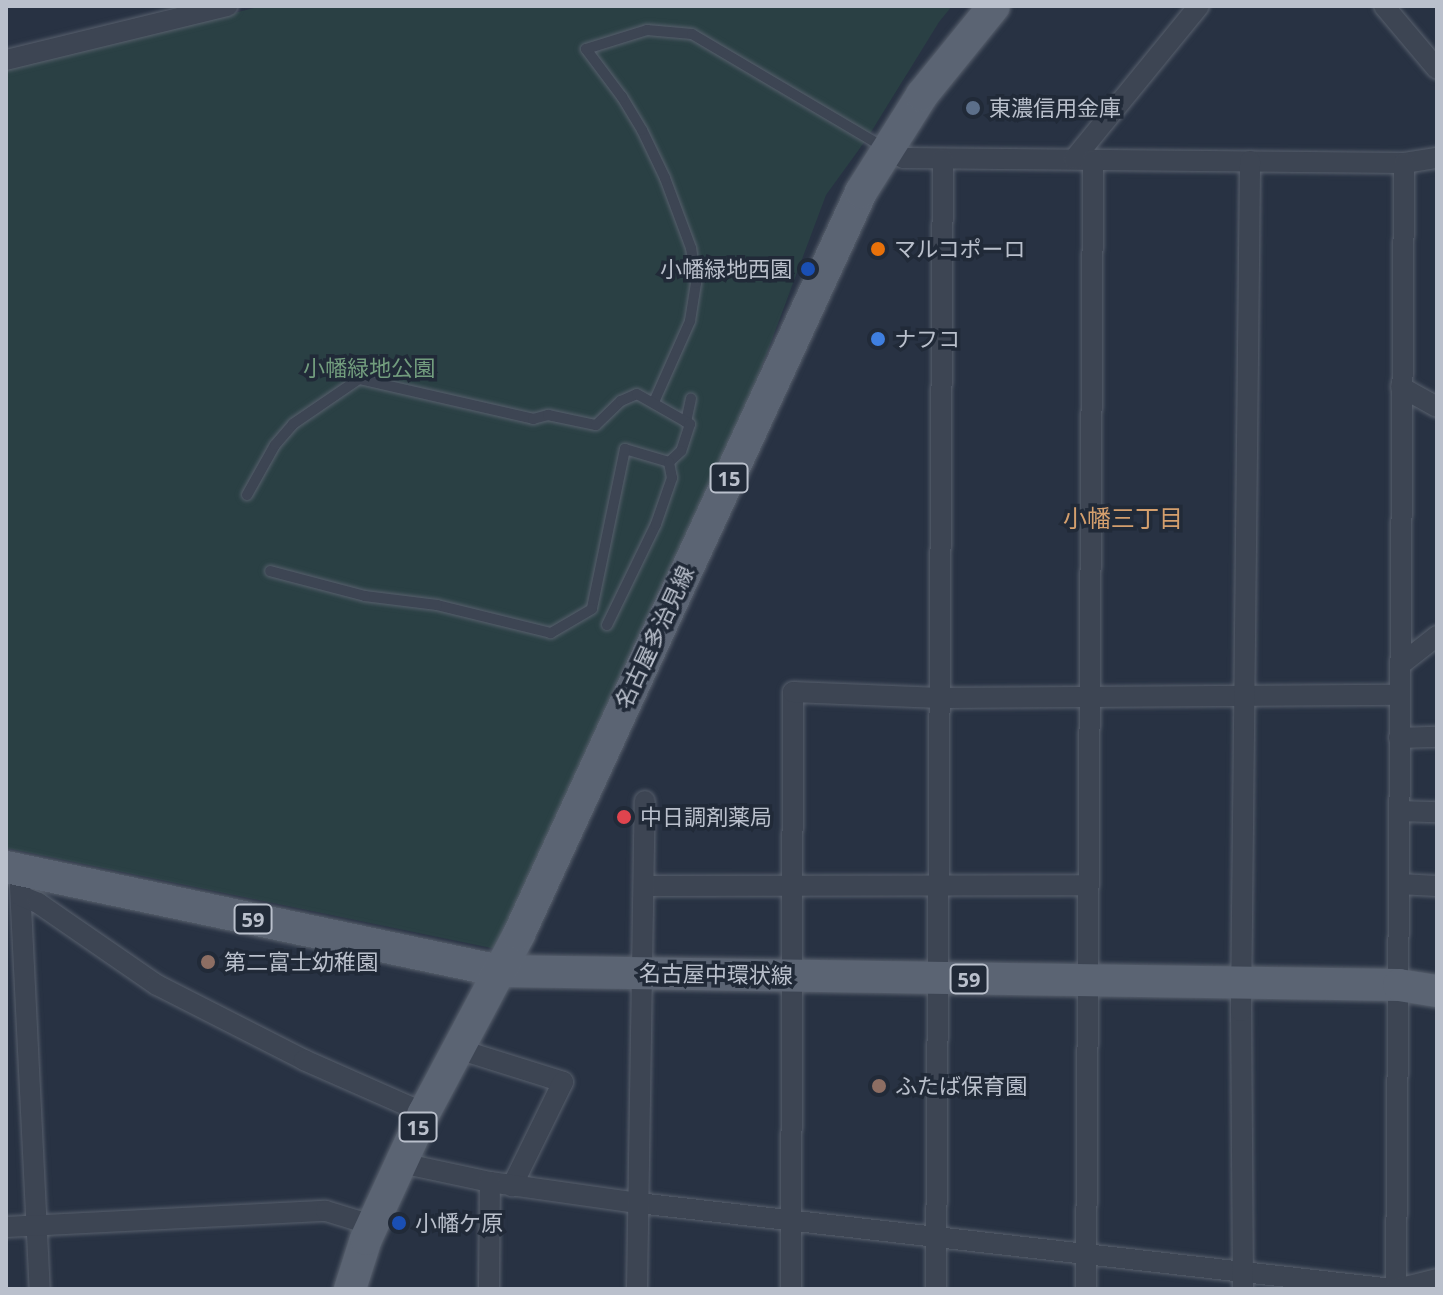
<!DOCTYPE html>
<meta charset="utf-8">
<style>
body{margin:0}
#map{position:relative;width:1443px;height:1295px;overflow:hidden;background:#283243;font-family:"Noto Sans","Noto Sans JP",sans-serif}
div>[style]{position:absolute}
[style*='--x']{left:calc(var(--x)*1px);top:calc(var(--y)*1px);width:calc(var(--w)*1px);rotate:calc(var(--a)*1deg)}
.green>*{inset:0;background:#2a4044}
.roads{filter:drop-shadow(0 0 2px #58606d) drop-shadow(0 0 2px #58606d)}
.lane>*{height:10px;margin:-5px;padding:0 5px;transform-origin:5px;border-radius:5px;background:#3d4553}
.street>*{height:20px;margin:-10px;padding:0 10px;transform-origin:10px;border-radius:10px;background:#3d4553}
.primary>*{height:32px;margin:-16px;padding:0 16px;transform-origin:16px;border-radius:16px;background:#5b6473}
.dots>*{width:22px;height:22px;translate:-50% -50%;box-sizing:border-box;border:4px solid #212a38;border-radius:50%}
span{translate:-50% -50%;white-space:nowrap;text-align:center;line-height:1.15;-webkit-text-stroke:7px #212a38;paint-order:stroke}
.shield-label span{padding:2px 6px;background:#212a38;border:2px solid;border-radius:6px;-webkit-text-stroke-width:0}
.shield-label{font-size:20px;color:#bac0cc;font-weight:700}
.poi-label{font-size:22px;color:#bac0cc}
.left{translate:0 -50%;text-align:left}
.right{translate:-100% -50%;text-align:right}
.park-label{font-size:22px;color:#729d7e}
.street-label{font-size:22px;color:#bac0cc}
.neighbourhood-label{font-size:24px;color:#d49f6d}
.frame{position:absolute;inset:0;border:8px solid #bac0cc;pointer-events:none}
</style>
<div id="map">
<div class="green">
<div style="clip-path:polygon(262px 6px,952px 6px,939px 22px,868px 137px,826px 195px,734px 441px,496px 949px,6px 848px,6px 70px)"></div>
</div>
<div class="roads">
<div class="lane">
<div style="--x:654;--y:402;--w:89;--a:-66"></div>
<div style="--x:690;--y:321;--w:38;--a:-81"></div>
<div style="--x:696;--y:283;--w:35;--a:-98"></div>
<div style="--x:691;--y:248;--w:75;--a:-110.4"></div>
<div style="--x:665;--y:178;--w:53;--a:-115.6"></div>
<div style="--x:642;--y:130;--w:39;--a:-121"></div>
<div style="--x:622;--y:97;--w:60;--a:-126.9"></div>
<div style="--x:586;--y:49;--w:64;--a:-17.3"></div>
<div style="--x:647;--y:30;--w:45;--a:5.1"></div>
<div style="--x:692;--y:34;--w:224;--a:30.6"></div>
<div style="--x:686;--y:422;--w:24;--a:-78"></div>
<div style="--x:247;--y:495;--w:57;--a:-60.8"></div>
<div style="--x:275;--y:445;--w:28;--a:-49"></div>
<div style="--x:293;--y:424;--w:80;--a:-34.3"></div>
<div style="--x:359;--y:379;--w:179;--a:12.9"></div>
<div style="--x:533;--y:419;--w:16;--a:-15"></div>
<div style="--x:548;--y:415;--w:49;--a:11.8"></div>
<div style="--x:596;--y:425;--w:35;--a:-44"></div>
<div style="--x:621;--y:401;--w:17;--a:-24"></div>
<div style="--x:637;--y:394;--w:61;--a:29.5"></div>
<div style="--x:690;--y:424;--w:28;--a:108"></div>
<div style="--x:681;--y:451;--w:16;--a:137"></div>
<div style="--x:669;--y:462;--w:46;--a:-163.5"></div>
<div style="--x:625;--y:449;--w:163;--a:101.7"></div>
<div style="--x:592;--y:609;--w:48;--a:149.7"></div>
<div style="--x:551;--y:633;--w:117;--a:-166.2"></div>
<div style="--x:437;--y:605;--w:73;--a:-172.9"></div>
<div style="--x:365;--y:596;--w:98;--a:-165.3"></div>
<div style="--x:607;--y:625;--w:112;--a:-64.1"></div>
<div style="--x:656;--y:524;--w:49;--a:-70.8"></div>
<div style="--x:672;--y:478;--w:16;--a:-101"></div>
</div>
<div class="street">
<div style="--x:1384;--y:6;--w:82;--a:49.9"></div>
<div style="--x:6;--y:60;--w:228;--a:-13.7"></div>
<div style="--x:885;--y:148;--w:21;--a:28"></div>
<div style="--x:904;--y:158;--w:500;--a:0.57"></div>
<div style="--x:1404;--y:163;--w:33;--a:-9"></div>
<div style="--x:1074;--y:159;--w:198;--a:-50.8"></div>
<div style="--x:1401;--y:387;--w:41;--a:29.1"></div>
<div style="--x:1400;--y:665;--w:47;--a:-38.1"></div>
<div style="--x:1399;--y:738;--w:38;--a:-2"></div>
<div style="--x:1399;--y:811;--w:38;--a:2"></div>
<div style="--x:1399;--y:884;--w:38;--a:3"></div>
<div style="--x:20;--y:886;--w:403;--a:87.2"></div>
<div style="--x:644;--y:886;--w:443;--a:-0.1"></div>
<div style="--x:21;--y:896;--w:18;--a:22"></div>
<div style="--x:38;--y:903;--w:145;--a:34.6"></div>
<div style="--x:157;--y:985;--w:165;--a:27"></div>
<div style="--x:304;--y:1060;--w:131;--a:23.8"></div>
<div style="--x:458;--y:1049;--w:110;--a:17.4"></div>
<div style="--x:563;--y:1082;--w:116;--a:116.1"></div>
<div style="--x:401;--y:1163;--w:91;--a:12.1"></div>
<div style="--x:490;--y:1182;--w:149;--a:8.1"></div>
<div style="--x:638;--y:1203;--w:760;--a:6.5"></div>
<div style="--x:6;--y:1227;--w:320;--a:-2.9"></div>
<div style="--x:326;--y:1211;--w:48;--a:16.9"></div>
<div style="--x:489;--y:1289;--w:107;--a:-89.5"></div>
<div style="--x:637;--y:1289;--w:488;--a:-89.1"></div>
<div style="--x:791;--y:1289;--w:597;--a:-89.81"></div>
<div style="--x:793;--y:692;--w:147;--a:2.3"></div>
<div style="--x:940;--y:698;--w:460;--a:-0.4"></div>
<div style="--x:936;--y:1289;--w:1130;--a:-89.65"></div>
<div style="--x:1086;--y:1289;--w:1129;--a:-89.64"></div>
<div style="--x:1243;--y:1289;--w:278;--a:-90.4"></div>
<div style="--x:1241;--y:1011;--w:850;--a:-89.39"></div>
<div style="--x:1396;--y:1289;--w:1126;--a:-89.59"></div>
<div style="--x:1397;--y:1289;--w:41;--a:-14"></div>
</div>
<div class="primary">
<div style="--x:6;--y:867;--w:505;--a:11.89"></div>
<div style="--x:500;--y:971;--w:899;--a:0.89"></div>
<div style="--x:1399;--y:985;--w:38;--a:9"></div>
<div style="--x:350;--y:1289;--w:52;--a:-72.3"></div>
<div style="--x:366;--y:1239;--w:139;--a:-65.3"></div>
<div style="--x:424;--y:1113;--w:203;--a:-62"></div>
<div style="--x:519;--y:934;--w:817;--a:-65.25"></div>
<div style="--x:861;--y:192;--w:115;--a:-57.8"></div>
<div style="--x:922;--y:95;--w:114;--a:-51"></div>
</div>
</div>
<div class="dots">
<div style="left:973px;top:108px;background:#5c6f8a"></div>
<div style="left:878px;top:249px;background:#e8710a"></div>
<div style="left:808px;top:269px;background:#1a4fb4"></div>
<div style="left:878px;top:339px;background:#3f7fe0"></div>
<div style="left:624px;top:817px;background:#e0444e"></div>
<div style="left:208px;top:962px;background:#8d6e63"></div>
<div style="left:879px;top:1086px;background:#8d6e63"></div>
<div style="left:399px;top:1223px;background:#1a4fb4"></div>
</div>
<div class="shield-label">
<span style="left:729px;top:478px">15</span>
<span style="left:253px;top:919px">59</span>
<span style="left:969px;top:979px">59</span>
<span style="left:418px;top:1127px">15</span>
</div>
<div class="poi-label">
<span class="left" style="left:989px;top:108px">東濃信用金庫</span>
<span class="left" style="left:894px;top:249px">マルコポーロ</span>
<span class="right" style="left:792px;top:269px">小幡緑地西園</span>
<span class="left" style="left:894px;top:339px">ナフコ</span>
<span class="left" style="left:640px;top:817px">中日調剤薬局</span>
<span class="left" style="left:224px;top:962px">第二富士幼稚園</span>
<span class="left" style="left:895px;top:1086px">ふたば保育園</span>
<span class="left" style="left:415px;top:1223px">小幡ケ原</span>
</div>
<div class="park-label">
<span style="left:369px;top:368px">小幡緑地公園</span>
</div>
<div class="street-label">
<span style="left:654px;top:637px;rotate:-65deg">名古屋多治見線</span>
<span style="left:716px;top:974px;rotate:1deg">名古屋中環状線</span>
</div>
<div class="neighbourhood-label">
<span style="left:1123px;top:518px">小幡三丁目</span>
</div>
<div class="frame"></div>
</div>
